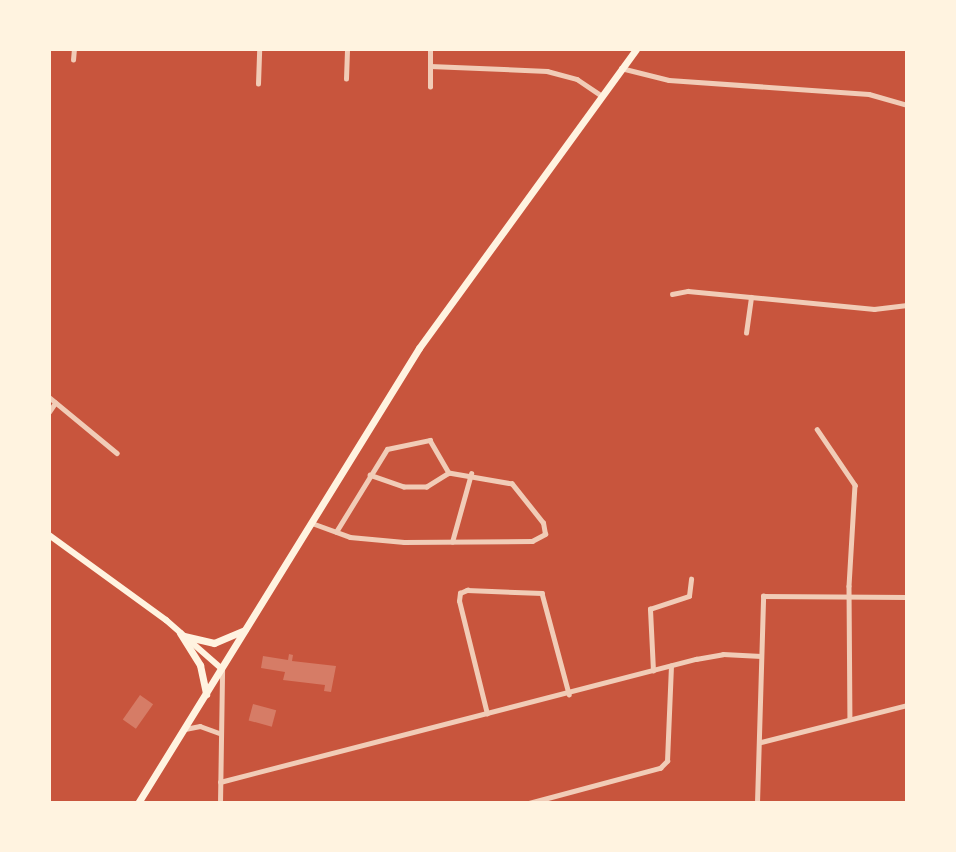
<!DOCTYPE html>
<style>
body{margin:0}
#map{position:relative;width:956px;height:852px;overflow:hidden;background:#c8553d;font-family:"Nunito Sans",sans-serif}
div>[style]{position:absolute}
[style*='--x']{left:calc(var(--x)*1px);top:calc(var(--y)*1px);width:calc(var(--w)*1px);rotate:calc(var(--a)*1deg)}
.building>*{inset:0;background:#d67c66;transform-origin:0 0}
.minor>*{height:4.5px;margin:-2.25px;padding:0 2.25px;transform-origin:2.25px;border-radius:2.25px;background:#f1ccb7}
.tertiary>*{height:5px;margin:-2.5px;padding:0 2.5px;transform-origin:2.5px;border-radius:2.5px;background:#f1ccb7}
.secondary>*{height:6px;margin:-3px;padding:0 3px;transform-origin:3px;border-radius:3px;background:#fff3e0}
.primary>*{height:7px;margin:-3.5px;padding:0 3.5px;transform-origin:3.5px;border-radius:3.5px;background:#fff3e0}
span{translate:-50% -50%;white-space:nowrap;text-align:center;line-height:1.15;-webkit-text-stroke:5px #fff3e0;paint-order:stroke}
.frame{position:absolute;inset:0;border:51px solid #fff3e0;pointer-events:none}
</style>
<div id="map">
<div class="building">
<div style="clip-path:polygon(289px 654px,293px 655px,292px 661px,336px 666px,331px 692px,324px 691px,325px 685px,283px 680px,285px 672px,261px 668px,263px 656px,288px 660px)"></div>
<div style="left:140px;top:695px;width:16px;height:30px;rotate:35deg"></div>
<div style="left:253px;top:704px;width:24px;height:17px;rotate:15deg"></div>
</div>
<div class="minor">
<div style="--x:73;--y:60;--w:11;--a:-85"></div>
<div style="--x:430;--y:66;--w:117;--a:2.4"></div>
<div style="--x:547;--y:71;--w:31;--a:15"></div>
<div style="--x:577;--y:79;--w:27;--a:34"></div>
<div style="--x:621;--y:68;--w:49;--a:14"></div>
<div style="--x:669;--y:80;--w:200;--a:4"></div>
<div style="--x:869;--y:94;--w:40;--a:16"></div>
<div style="--x:346;--y:79;--w:30;--a:-88"></div>
<div style="--x:258;--y:84;--w:35;--a:-88"></div>
<div style="--x:430;--y:87;--w:38;--a:-90"></div>
<div style="--x:672;--y:294;--w:16;--a:-11"></div>
<div style="--x:688;--y:291;--w:187;--a:5.5"></div>
<div style="--x:874;--y:309;--w:33;--a:-7"></div>
<div style="--x:746;--y:333;--w:36;--a:-82"></div>
<div style="--x:49;--y:397;--w:88;--a:39.5"></div>
<div style="--x:49;--y:412;--w:11;--a:-56"></div>
<div style="--x:817;--y:429;--w:68;--a:55.8"></div>
<div style="--x:855;--y:485;--w:101;--a:93.4"></div>
<div style="--x:849;--y:586;--w:132;--a:89.6"></div>
<div style="--x:312;--y:523;--w:40;--a:20.2"></div>
<div style="--x:350;--y:537;--w:54;--a:5.3"></div>
<div style="--x:404;--y:542;--w:128;--a:-0.4"></div>
<div style="--x:532;--y:541;--w:15;--a:-28"></div>
<div style="--x:545;--y:534;--w:11;--a:-100"></div>
<div style="--x:543;--y:523;--w:50;--a:-128.5"></div>
<div style="--x:512;--y:484;--w:64;--a:-170.1"></div>
<div style="--x:449;--y:473;--w:26;--a:148"></div>
<div style="--x:427;--y:487;--w:23;--a:180"></div>
<div style="--x:404;--y:487;--w:36;--a:-161"></div>
<div style="--x:336;--y:532;--w:97;--a:-58.4"></div>
<div style="--x:387;--y:449;--w:44;--a:-11.8"></div>
<div style="--x:430;--y:440;--w:38;--a:60"></div>
<div style="--x:452;--y:542;--w:71;--a:-74.4"></div>
<div style="--x:653;--y:671;--w:62;--a:-92.8"></div>
<div style="--x:650;--y:609;--w:41;--a:-18.4"></div>
<div style="--x:689;--y:596;--w:17;--a:-83"></div>
<div style="--x:487;--y:714;--w:116;--a:-103.9"></div>
<div style="--x:459;--y:601;--w:8;--a:-83"></div>
<div style="--x:460;--y:593;--w:8;--a:-23"></div>
<div style="--x:467;--y:590;--w:75;--a:2.3"></div>
<div style="--x:542;--y:593;--w:105;--a:75"></div>
<div style="--x:185;--y:729;--w:15;--a:-11"></div>
<div style="--x:200;--y:726;--w:20;--a:20"></div>
<div style="--x:761;--y:742;--w:151;--a:-14.2"></div>
<div style="--x:220;--y:782;--w:492;--a:-14.5"></div>
<div style="--x:696;--y:659;--w:27;--a:-10"></div>
<div style="--x:723;--y:654;--w:38;--a:3"></div>
<div style="--x:529;--y:803;--w:136;--a:-15"></div>
<div style="--x:660;--y:768;--w:10;--a:-45"></div>
<div style="--x:667;--y:761;--w:95;--a:-87.6"></div>
<div style="--x:757;--y:803;--w:207;--a:-88.3"></div>
<div style="--x:763;--y:596;--w:144;--a:0.4"></div>
</div>
<div class="tertiary">
<div style="--x:220;--y:803;--w:133;--a:-89.1"></div>
</div>
<div class="secondary">
<div style="--x:49;--y:535;--w:145;--a:36"></div>
<div style="--x:166;--y:620;--w:74;--a:41.2"></div>
</div>
<div class="primary">
<div style="--x:180;--y:633;--w:38;--a:58"></div>
<div style="--x:200;--y:665;--w:30;--a:78"></div>
<div style="--x:184;--y:636;--w:31;--a:13"></div>
<div style="--x:214;--y:643;--w:33;--a:-23"></div>
<div style="--x:138;--y:803;--w:535;--a:-58.3"></div>
<div style="--x:419;--y:348;--w:369;--a:-54"></div>
</div>
<div class="frame"></div>
</div>
